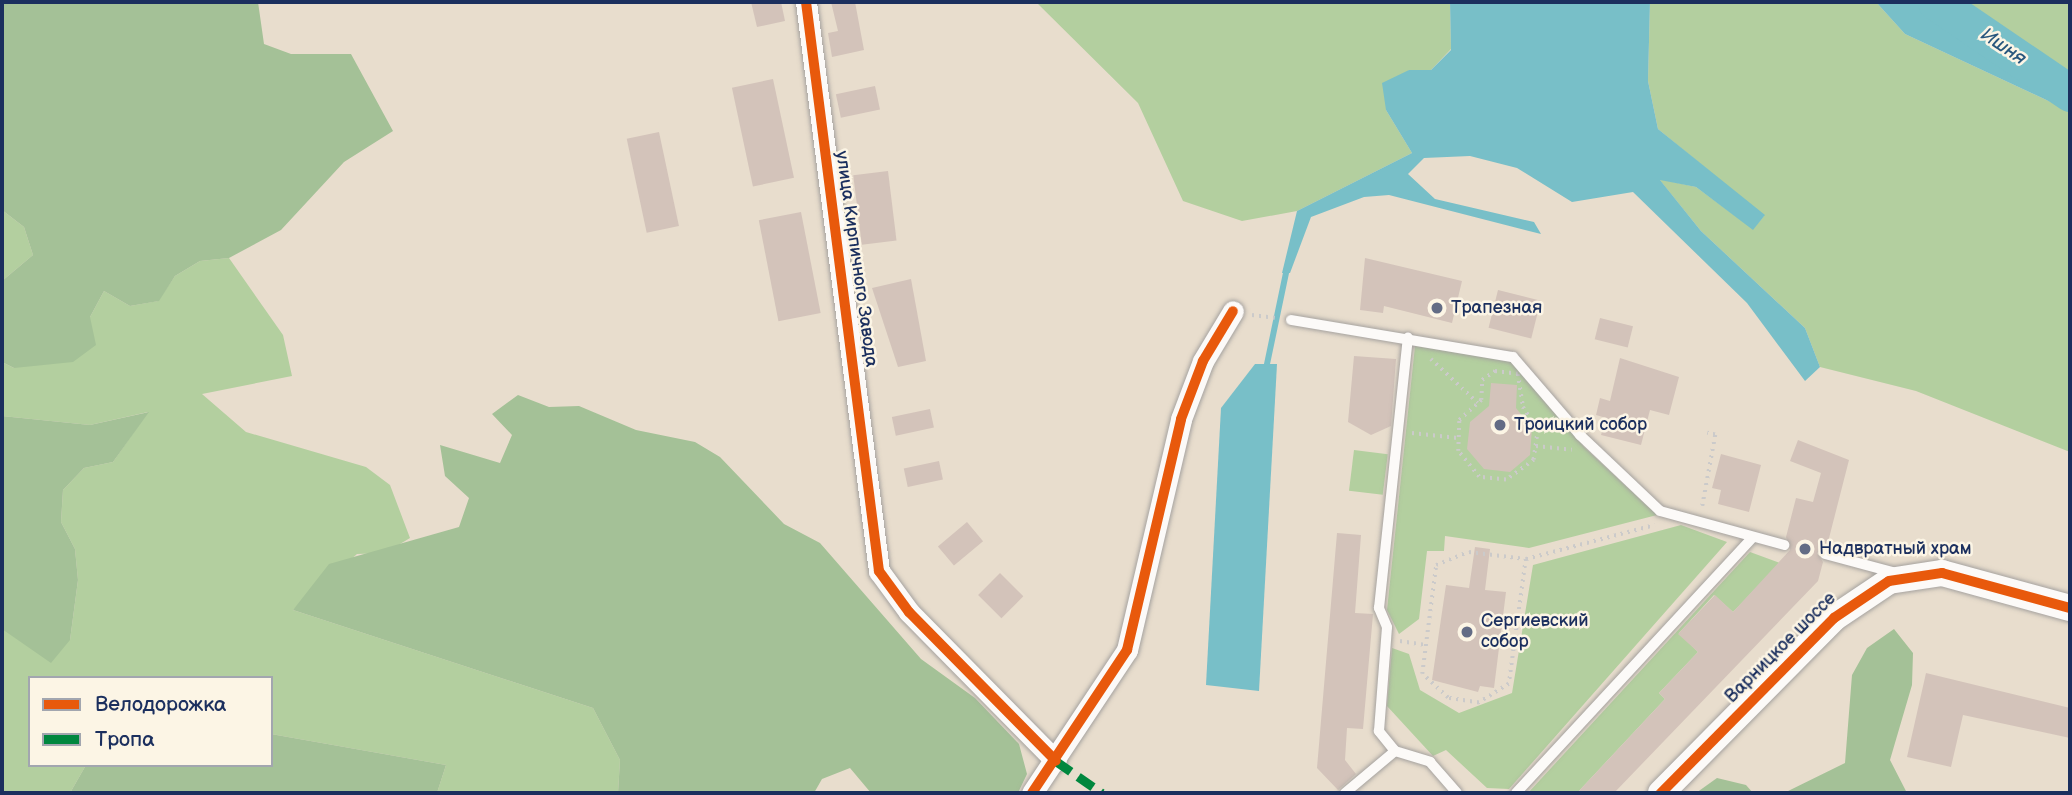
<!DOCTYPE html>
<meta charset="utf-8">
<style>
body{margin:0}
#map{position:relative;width:2072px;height:795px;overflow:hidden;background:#e8ddcd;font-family:"Balsamiq Sans",sans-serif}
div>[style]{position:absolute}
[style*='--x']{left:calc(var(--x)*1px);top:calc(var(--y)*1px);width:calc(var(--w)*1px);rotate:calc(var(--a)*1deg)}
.green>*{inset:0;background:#b3cf9f;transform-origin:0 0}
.forest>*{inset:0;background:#a4c197}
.water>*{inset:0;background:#78bfc8}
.stream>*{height:6px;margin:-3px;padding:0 3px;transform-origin:3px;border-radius:3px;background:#78bfc8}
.river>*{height:37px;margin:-18.5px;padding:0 18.5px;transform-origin:18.5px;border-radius:18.5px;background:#78bfc8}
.building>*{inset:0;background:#d3c3ba;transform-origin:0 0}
.path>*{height:3.5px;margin-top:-1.75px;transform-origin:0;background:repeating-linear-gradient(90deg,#cbcaca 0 2px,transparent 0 7px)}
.roads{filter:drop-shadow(0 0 2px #a5a29f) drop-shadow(0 0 2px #a5a29f)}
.service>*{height:10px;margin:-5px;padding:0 5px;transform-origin:5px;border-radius:5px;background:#fcfaf8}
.minor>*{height:21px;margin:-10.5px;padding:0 10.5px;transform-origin:10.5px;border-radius:10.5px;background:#fcfaf8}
.tertiary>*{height:26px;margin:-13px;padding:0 13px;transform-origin:13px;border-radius:13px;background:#fcfaf8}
.quiet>*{height:9px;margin-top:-4.5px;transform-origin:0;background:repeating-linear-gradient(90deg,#00873e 0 18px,transparent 0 27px)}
.cycleway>*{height:10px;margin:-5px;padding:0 5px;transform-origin:5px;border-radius:5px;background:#e8590c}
.dots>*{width:19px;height:19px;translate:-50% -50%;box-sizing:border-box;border:4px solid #fcf5e5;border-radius:50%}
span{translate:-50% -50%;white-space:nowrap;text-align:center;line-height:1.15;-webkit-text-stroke:5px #fcf5e5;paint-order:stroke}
.street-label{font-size:18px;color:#1b2f5e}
.poi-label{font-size:18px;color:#1b2f5e}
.left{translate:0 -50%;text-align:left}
.water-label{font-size:19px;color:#28567d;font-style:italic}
.frame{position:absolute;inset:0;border:4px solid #1b2f5e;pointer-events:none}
.legend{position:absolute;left:28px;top:676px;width:245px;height:91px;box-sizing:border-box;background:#fcf5e5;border:2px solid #a2a6af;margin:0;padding:9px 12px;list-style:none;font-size:21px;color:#1b2f5e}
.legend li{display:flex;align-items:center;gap:14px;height:35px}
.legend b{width:35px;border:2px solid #a2a6af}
</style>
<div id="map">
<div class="green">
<div style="clip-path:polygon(1036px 2px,1450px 2px,1451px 49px,1431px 70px,1409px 70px,1386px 110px,1412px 153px,1297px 211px,1242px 221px,1183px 201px,1138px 103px)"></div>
<div style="clip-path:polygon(1650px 2px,1876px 2px,1905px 34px,2070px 111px,2070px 452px,1916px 391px,1820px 367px,1805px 328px,1701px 231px,1659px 179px,1696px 187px,1753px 229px,1764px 216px,1658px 129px,1648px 81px)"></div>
<div style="clip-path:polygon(1967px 2px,2070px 2px,2070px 83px,1980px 36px)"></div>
<div style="clip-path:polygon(2px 210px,24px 227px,33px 255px,2px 281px)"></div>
<div style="clip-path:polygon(229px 258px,283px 335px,292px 376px,202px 394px,246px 432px,366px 467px,390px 485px,410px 538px,385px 553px,357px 554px,293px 610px,593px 708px,620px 760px,618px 793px,437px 793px,446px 765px,271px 734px,271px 678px,30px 678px,30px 765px,86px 765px,70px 793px,2px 793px,2px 629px,70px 640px,78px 580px,75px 549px,61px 522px,63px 490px,84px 468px,113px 462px,148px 412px,90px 425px,2px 416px,2px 362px,14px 368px,90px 317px,104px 291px,130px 306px,158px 301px,175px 276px,200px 261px)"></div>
<div style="clip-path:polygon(1415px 346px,1513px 361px,1584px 447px,1657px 515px,1529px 548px,1445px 536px,1444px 551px,1427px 551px,1419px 619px,1399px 634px,1387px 610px)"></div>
<div style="left:1354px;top:450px;width:34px;height:41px;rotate:7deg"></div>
<div style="clip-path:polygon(1681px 525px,1727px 542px,1509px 789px,1487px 788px,1446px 750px,1433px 756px,1387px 706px,1392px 648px,1409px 654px,1420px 690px,1459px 713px,1512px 693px,1533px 565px)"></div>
<div style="clip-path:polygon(1750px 552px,1780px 563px,1733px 612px,1714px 595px,1679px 633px,1698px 652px,1659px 693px,1665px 699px,1577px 793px,1528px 793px)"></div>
</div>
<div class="forest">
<div style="clip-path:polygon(2px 2px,258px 2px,264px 44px,291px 54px,351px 54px,393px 131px,344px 162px,281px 230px,229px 258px,200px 261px,175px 276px,159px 301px,130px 306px,104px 291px,90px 317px,96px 345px,73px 362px,14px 368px,2px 362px,2px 281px,33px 255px,24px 227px,2px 210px)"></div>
<div style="clip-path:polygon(518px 395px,549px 407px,579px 406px,636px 430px,695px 442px,720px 457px,784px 524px,820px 543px,921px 659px,975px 698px,1019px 744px,1027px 774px,1018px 793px,871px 793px,850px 768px,822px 779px,814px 793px,618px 793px,620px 760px,593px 708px,293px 610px,329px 564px,459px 527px,469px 498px,445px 476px,440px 445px,500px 463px,512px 435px,492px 414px)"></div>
<div style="clip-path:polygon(149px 412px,113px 462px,84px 468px,63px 490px,61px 522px,75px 549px,78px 580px,70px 640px,51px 663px,2px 629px,2px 416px,90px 425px)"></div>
<div style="clip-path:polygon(1894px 629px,1913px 653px,1912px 685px,1890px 760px,1907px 793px,1784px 793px,1845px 763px,1852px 675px,1867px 648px)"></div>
<div style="clip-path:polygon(271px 734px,446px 765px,437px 793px,70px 793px,86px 765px,271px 765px)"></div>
<div style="clip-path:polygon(1717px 778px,1746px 785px,1753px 793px,1696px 793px)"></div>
</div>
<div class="water">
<div style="clip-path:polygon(1450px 2px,1650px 2px,1648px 81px,1658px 129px,1765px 215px,1753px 230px,1696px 187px,1660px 180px,1701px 231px,1805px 328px,1820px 367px,1805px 381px,1747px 303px,1633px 192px,1572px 202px,1517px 168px,1470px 156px,1424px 158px,1408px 174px,1435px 199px,1534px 222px,1541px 234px,1389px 195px,1364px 197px,1311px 217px,1290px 273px,1282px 273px,1297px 211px,1412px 153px,1386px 110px,1382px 83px,1409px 70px,1431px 70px,1451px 50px)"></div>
<div style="clip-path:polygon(1876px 2px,1967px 2px,1980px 36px,2070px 83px,2070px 111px,1905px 34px)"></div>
<div style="clip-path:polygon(1255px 364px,1277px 364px,1259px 691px,1206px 685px,1221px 408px)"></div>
</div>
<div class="stream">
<div style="--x:1267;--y:364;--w:93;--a:-78.2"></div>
</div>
<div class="river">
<div style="--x:1936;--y:2;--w:162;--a:34.2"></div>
</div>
<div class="building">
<div style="clip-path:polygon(751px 2px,781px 2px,785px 21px,757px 27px)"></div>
<div style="clip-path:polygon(831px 2px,855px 2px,864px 50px,832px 57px,828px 33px,838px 31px)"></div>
<div style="left:773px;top:79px;width:101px;height:42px;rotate:78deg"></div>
<div style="left:875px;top:86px;width:24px;height:40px;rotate:78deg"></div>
<div style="left:659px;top:132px;width:96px;height:33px;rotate:78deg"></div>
<div style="left:888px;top:171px;width:70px;height:35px;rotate:83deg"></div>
<div style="left:801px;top:212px;width:103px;height:43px;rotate:79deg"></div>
<div style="clip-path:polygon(1365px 258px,1462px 281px,1452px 323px,1384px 306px,1383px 313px,1360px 310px)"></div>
<div style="clip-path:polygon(911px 279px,926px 361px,898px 367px,872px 288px)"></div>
<div style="left:1498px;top:290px;width:44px;height:39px;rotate:14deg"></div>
<div style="left:1600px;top:318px;width:34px;height:22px;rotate:14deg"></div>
<div style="clip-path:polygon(1354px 356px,1396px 359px,1391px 426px,1371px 435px,1348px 422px)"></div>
<div style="clip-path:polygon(1620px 358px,1679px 377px,1669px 415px,1650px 410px,1641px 445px,1601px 435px,1606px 418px,1596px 415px,1600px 398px,1610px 401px)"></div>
<div style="clip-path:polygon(1491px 383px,1517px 385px,1516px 408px,1532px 428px,1530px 455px,1510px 472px,1484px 469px,1467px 449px,1470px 422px,1489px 406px)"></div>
<div style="left:930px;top:409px;width:19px;height:39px;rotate:78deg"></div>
<div style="clip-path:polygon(1798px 440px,1849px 460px,1827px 546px,1817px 553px,1823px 562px,1818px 581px,1614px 793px,1577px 793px,1665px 699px,1659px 693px,1698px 652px,1678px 634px,1715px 595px,1733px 612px,1790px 550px,1786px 537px,1796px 498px,1813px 502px,1821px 473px,1790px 461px)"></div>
<div style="clip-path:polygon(1721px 454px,1761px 465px,1749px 512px,1718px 504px,1721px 490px,1712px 488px)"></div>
<div style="left:939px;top:461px;width:19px;height:36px;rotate:78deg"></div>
<div style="left:967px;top:522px;width:25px;height:38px;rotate:50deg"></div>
<div style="clip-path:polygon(1337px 533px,1361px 535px,1355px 613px,1373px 614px,1363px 729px,1347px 728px,1345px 760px,1356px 774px,1338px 790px,1317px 768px)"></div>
<div style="clip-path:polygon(1475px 547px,1490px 549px,1485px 590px,1506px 592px,1494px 688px,1480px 686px,1478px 692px,1432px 680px,1446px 585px,1469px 588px)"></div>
<div style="left:1000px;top:573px;width:33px;height:31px;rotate:45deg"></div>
<div style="clip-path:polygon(1926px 673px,2070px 708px,2070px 738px,1963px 715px,1951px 767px,1907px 757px)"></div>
</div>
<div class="path">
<div style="--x:1252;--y:315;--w:23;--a:7"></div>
<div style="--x:1431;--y:359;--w:64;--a:43.1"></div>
<div style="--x:1495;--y:371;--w:23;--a:7"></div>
<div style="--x:1518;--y:374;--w:33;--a:81"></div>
<div style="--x:1523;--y:407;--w:27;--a:57"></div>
<div style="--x:1538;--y:430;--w:30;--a:98"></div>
<div style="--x:1534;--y:460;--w:34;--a:144"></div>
<div style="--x:1506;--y:480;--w:27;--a:-174"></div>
<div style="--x:1479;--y:477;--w:33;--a:-129"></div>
<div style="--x:1458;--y:451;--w:31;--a:-88"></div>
<div style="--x:1459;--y:420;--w:30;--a:-42"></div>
<div style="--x:1481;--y:400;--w:20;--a:-87"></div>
<div style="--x:1482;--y:380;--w:16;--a:-35"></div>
<div style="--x:1412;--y:433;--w:46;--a:6.2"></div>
<div style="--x:1536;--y:446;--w:36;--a:6"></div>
<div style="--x:1702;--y:506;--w:72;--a:-79.6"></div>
<div style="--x:1715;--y:435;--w:8;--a:-166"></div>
<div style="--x:1526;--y:559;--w:126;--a:97.7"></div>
<div style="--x:1509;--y:684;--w:36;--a:148"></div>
<div style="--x:1479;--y:703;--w:31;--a:-171"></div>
<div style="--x:1448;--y:698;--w:35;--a:-137"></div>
<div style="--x:1422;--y:674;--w:110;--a:-82.7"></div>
<div style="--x:1436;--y:565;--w:35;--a:-22"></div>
<div style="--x:1469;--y:552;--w:57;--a:7"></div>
<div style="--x:1526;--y:559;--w:133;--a:-14.8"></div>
<div style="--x:1400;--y:641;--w:26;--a:9"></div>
</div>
<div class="roads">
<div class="service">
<div style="--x:1291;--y:320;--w:225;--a:9.5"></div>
<div style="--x:1513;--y:357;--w:103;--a:49.3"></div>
<div style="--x:1580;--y:435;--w:110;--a:43.5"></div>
<div style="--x:1660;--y:511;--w:129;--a:15.3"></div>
<div style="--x:1825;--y:554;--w:73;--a:15"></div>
<div style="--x:1395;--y:751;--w:37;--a:17"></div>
<div style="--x:1430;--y:762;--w:41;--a:48.9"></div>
<div style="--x:1345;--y:793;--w:65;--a:-40"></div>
<div style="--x:1395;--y:751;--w:26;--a:-129"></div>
<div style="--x:1379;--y:731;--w:104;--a:-85.6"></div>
<div style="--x:1387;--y:627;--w:21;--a:-113"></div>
<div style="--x:1379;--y:608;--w:272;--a:-83.9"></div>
<div style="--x:1516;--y:793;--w:347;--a:-47.2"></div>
</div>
<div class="minor">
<div style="--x:806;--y:2;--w:574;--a:82.69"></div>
<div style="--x:879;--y:571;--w:51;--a:53.8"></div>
<div style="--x:909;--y:612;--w:209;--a:45.4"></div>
<div style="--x:1032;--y:793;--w:172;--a:-56.4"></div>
<div style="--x:1127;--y:650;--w:237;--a:-76.8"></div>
<div style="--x:1181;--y:419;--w:62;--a:-69.2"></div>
<div style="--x:1203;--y:361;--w:58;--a:-59"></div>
</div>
<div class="tertiary">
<div style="--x:1661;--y:793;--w:246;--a:-45.3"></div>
<div style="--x:1834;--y:618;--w:66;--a:-33.9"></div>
<div style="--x:1889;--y:581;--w:54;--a:-8.6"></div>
<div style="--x:1942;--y:573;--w:133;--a:15.3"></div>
</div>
</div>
<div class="quiet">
<div style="--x:1056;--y:761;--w:56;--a:34.8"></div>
</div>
<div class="cycleway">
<div style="--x:806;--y:2;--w:574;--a:82.69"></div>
<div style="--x:879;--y:571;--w:51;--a:53.8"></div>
<div style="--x:909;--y:612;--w:209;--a:45.4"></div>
<div style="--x:1032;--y:793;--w:172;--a:-56.4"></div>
<div style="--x:1127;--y:650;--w:237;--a:-76.8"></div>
<div style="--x:1181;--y:419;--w:62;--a:-69.2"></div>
<div style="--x:1203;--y:361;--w:58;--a:-59"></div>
<div style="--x:1661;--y:793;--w:246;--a:-45.3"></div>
<div style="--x:1834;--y:618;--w:66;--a:-33.9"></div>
<div style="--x:1889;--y:581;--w:54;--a:-8.6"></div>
<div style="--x:1942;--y:573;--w:133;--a:15.3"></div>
</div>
<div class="dots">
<div style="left:1437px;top:308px;background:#636c85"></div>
<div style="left:1500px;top:425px;background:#636c85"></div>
<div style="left:1805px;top:549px;background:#636c85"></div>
<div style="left:1467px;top:632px;background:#636c85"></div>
</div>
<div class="street-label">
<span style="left:856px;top:259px;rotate:82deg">улица Кирпичного Завода</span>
<span style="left:1781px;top:648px;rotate:-45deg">Варницкое шоссе</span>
</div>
<div class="poi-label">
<span class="left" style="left:1451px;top:308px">Трапезная</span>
<span class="left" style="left:1514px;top:425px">Троицкий собор</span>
<span class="left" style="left:1819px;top:549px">Надвратный храм</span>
<span class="left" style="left:1481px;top:632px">Сергиевский<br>собор</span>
</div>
<div class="water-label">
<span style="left:2003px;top:47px;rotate:34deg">Ишня</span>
</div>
<div class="frame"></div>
<ul class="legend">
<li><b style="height:9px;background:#e8590c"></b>Велодорожка</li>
<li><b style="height:9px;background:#00873e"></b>Тропа</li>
</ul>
</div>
